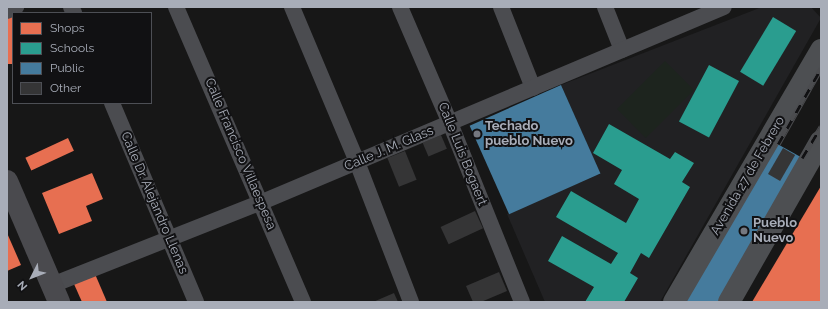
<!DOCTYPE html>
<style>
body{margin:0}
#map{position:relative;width:828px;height:309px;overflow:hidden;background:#171717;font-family:Raleway,sans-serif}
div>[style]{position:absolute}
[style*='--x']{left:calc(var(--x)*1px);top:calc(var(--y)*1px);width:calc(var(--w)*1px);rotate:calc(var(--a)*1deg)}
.built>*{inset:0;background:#212123}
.green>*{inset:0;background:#1d241e;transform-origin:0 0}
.shops>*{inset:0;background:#e76f51;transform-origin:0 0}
.schools>*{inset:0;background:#2a9d8f;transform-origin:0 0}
.public>*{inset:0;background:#457b9d;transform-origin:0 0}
.building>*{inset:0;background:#353536;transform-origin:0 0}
.street>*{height:16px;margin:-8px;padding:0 8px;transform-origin:8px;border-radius:8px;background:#4b4c50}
.secondary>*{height:22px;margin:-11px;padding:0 11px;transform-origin:11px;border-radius:11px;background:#4a4a4e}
.primary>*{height:22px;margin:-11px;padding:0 11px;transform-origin:11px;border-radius:11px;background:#4d4f52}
.rail>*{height:4.5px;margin-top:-2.25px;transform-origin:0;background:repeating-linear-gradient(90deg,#111113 0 9px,#4b4c4f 0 18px);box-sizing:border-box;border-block:1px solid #4b4c4f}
.dots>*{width:11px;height:11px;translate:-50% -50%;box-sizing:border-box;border:2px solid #111113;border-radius:50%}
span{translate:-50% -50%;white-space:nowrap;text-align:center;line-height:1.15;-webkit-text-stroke:4px #111113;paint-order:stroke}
.poi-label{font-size:13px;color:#a8adb8;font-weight:700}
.left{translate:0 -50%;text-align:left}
.street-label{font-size:13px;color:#a8adb8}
.frame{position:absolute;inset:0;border:8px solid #a8adb8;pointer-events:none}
.legend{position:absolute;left:12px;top:12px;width:140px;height:92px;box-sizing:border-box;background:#111113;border:1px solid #4d4f55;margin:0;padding:5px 7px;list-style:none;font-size:12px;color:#a8adb8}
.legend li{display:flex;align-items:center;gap:8px;height:20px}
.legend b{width:20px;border:1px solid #4d4f55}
.north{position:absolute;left:12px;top:257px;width:40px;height:40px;-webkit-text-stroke:3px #111113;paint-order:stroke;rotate:228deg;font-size:11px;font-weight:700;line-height:16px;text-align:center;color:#a8adb8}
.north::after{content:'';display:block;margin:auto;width:14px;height:18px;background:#a8adb8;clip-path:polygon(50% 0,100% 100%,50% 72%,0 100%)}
</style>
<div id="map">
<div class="built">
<div style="clip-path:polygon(762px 7px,811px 7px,821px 18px,660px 302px,545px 302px,507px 214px,600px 174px,561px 85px)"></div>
</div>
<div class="green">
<div style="left:665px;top:61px;width:41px;height:68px;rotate:45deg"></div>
</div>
<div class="shops">
<div style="left:13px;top:16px;width:48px;height:7px;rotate:90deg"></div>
<div style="left:68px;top:138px;width:14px;height:47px;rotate:65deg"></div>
<div style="clip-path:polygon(92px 173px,103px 199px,86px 206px,92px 221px,59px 234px,42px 193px)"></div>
<div style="clip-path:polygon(821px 186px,821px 302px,752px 302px)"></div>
<div style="clip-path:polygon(7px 233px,21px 265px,7px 271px)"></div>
<div style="clip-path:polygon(95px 274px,107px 302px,82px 302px,74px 284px)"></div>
</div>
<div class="schools">
<div style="left:773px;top:17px;width:27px;height:64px;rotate:31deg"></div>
<div style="left:709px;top:65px;width:34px;height:64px;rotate:28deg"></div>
<div style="clip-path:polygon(609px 124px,670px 159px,675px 152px,694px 163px,682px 182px,690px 187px,649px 258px,641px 253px,630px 273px,638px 278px,624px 302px,585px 302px,594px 287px,548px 261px,562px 236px,611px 264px,618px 253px,556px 217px,571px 191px,626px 223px,639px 199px,614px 184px,622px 170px,593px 153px)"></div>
</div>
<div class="public">
<div style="left:561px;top:85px;width:97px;height:100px;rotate:66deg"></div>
<div style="left:772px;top:141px;width:39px;height:185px;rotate:29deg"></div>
</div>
<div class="building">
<div style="left:441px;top:135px;width:15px;height:20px;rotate:67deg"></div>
<div style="left:783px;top:148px;width:14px;height:30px;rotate:30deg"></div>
<div style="left:405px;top:151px;width:31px;height:19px;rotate:68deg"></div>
<div style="left:475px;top:211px;width:19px;height:38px;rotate:65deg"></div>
<div style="clip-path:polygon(499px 272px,507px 291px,481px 302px,473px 302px,466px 286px)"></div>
<div style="clip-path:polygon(394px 293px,398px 302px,373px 302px)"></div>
</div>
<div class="street">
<div style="--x:71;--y:7;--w:7;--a:63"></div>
<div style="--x:176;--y:7;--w:321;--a:66.7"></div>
<div style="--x:292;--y:7;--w:168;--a:67.2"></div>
<div style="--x:357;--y:162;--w:150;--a:68.9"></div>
<div style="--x:400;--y:7;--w:126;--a:66.7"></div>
<div style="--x:450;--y:123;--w:193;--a:68.1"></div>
<div style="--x:501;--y:7;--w:87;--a:68.4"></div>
<div style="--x:605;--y:7;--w:46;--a:68.4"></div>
<div style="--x:7;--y:11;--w:10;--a:-24"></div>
<div style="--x:112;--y:103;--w:216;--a:67.1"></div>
<div style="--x:52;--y:285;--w:226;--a:-21.6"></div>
<div style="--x:262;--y:202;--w:501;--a:-22.88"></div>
</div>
<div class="secondary">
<div style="--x:7;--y:181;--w:132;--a:66.7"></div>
</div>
<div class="primary">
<div style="--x:674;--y:302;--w:292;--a:-59.7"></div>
<div style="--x:729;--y:302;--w:185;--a:-60.3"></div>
</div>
<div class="rail">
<div style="--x:778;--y:144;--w:87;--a:-60.5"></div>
<div style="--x:802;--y:158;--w:37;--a:-59"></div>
</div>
<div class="dots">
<div style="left:477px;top:134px;background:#757880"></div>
<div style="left:744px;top:231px;background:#757880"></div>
</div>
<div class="poi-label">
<span class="left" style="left:485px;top:134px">Techado<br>pueblo Nuevo</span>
<span class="left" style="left:753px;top:231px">Pueblo<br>Nuevo</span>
</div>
<div class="street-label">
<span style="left:389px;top:149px;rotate:-23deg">Calle J. M. Glass</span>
<span style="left:240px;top:154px;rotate:67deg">Calle Francisco Villaespesa</span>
<span style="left:462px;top:154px;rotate:68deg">Calle Luis Bogaert</span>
<span style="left:748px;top:176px;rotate:-60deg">Avenida 27 de Febrero</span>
<span style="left:154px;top:203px;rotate:67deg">Calle Dr. Alejandro Llenas</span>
</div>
<div class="frame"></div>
<ul class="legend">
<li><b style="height:11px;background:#e76f51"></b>Shops</li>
<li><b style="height:11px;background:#2a9d8f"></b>Schools</li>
<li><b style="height:11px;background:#457b9d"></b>Public</li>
<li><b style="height:11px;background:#353536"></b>Other</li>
</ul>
<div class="north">N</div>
</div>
